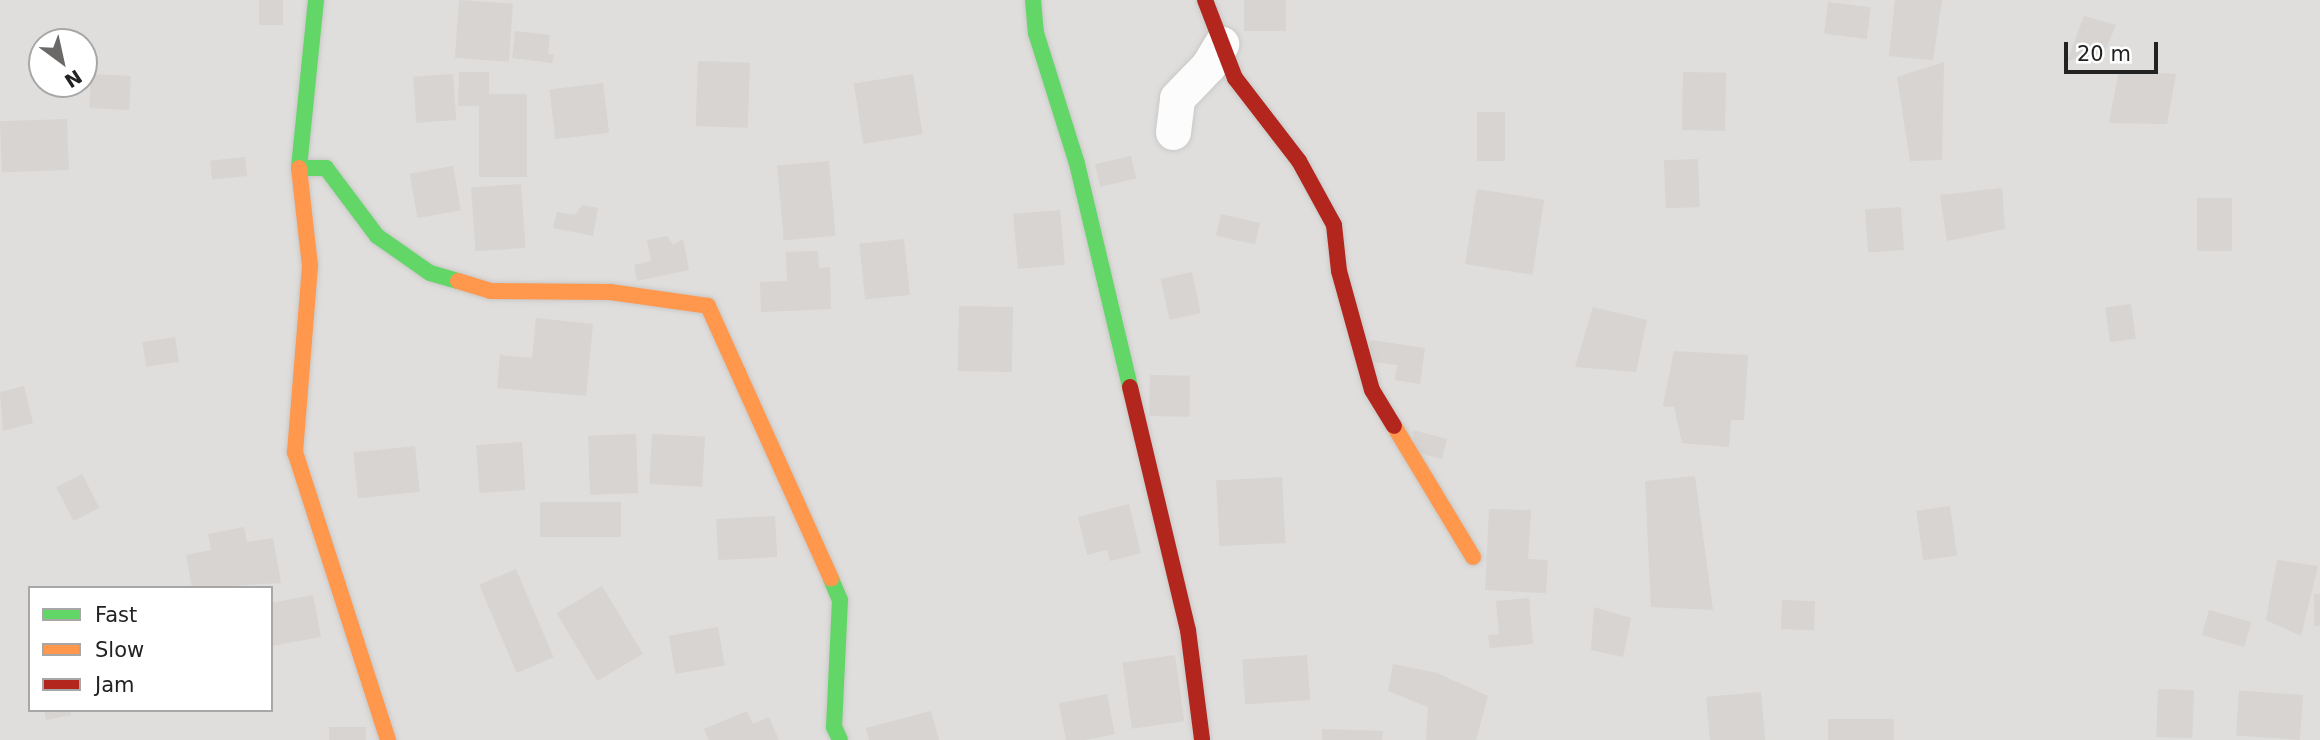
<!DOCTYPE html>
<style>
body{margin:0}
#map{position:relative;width:2320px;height:740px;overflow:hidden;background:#f0eeeb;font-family:"DejaVu Sans",sans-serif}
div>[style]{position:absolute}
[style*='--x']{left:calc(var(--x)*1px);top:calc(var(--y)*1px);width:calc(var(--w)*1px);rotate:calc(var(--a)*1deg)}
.residential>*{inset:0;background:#dfdedc}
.building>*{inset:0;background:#d7d4d2;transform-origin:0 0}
.roads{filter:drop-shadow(0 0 2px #c9c8c7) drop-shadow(0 0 2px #c9c8c7)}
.street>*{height:35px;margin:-17.5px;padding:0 17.5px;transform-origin:17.5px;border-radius:17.5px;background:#fdfcfc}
.fast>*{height:16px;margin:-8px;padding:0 8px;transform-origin:8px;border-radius:8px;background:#63d668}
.slow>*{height:16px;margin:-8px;padding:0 8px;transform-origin:8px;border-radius:8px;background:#ff974d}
.jam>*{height:16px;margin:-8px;padding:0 8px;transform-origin:8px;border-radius:8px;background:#b3261e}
span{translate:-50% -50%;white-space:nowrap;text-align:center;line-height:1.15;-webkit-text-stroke:5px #fff;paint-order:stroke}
.legend{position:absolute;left:28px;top:586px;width:245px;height:126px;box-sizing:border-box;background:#fff;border:2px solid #a7a7a7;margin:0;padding:9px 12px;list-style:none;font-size:21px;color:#222}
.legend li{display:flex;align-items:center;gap:14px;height:35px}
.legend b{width:35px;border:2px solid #a7a7a7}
.north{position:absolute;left:28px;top:28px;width:70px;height:70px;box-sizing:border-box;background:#fff;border:2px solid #a7a7a7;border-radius:50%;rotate:147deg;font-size:19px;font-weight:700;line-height:28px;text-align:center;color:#222}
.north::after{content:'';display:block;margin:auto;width:24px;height:32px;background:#6a6968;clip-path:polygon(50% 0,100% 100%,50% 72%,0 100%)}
.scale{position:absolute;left:2064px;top:42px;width:94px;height:32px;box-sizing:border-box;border:4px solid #222;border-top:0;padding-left:9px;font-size:21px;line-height:24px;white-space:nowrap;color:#222;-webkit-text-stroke:5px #fff;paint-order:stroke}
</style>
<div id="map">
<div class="residential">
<div style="clip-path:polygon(evenodd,0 0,2320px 0,2320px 740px,0 740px,0 0,42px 42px,84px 42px,84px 84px,42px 84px,42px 42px,0 0,30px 588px,271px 588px,271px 710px,30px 710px,30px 588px)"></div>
</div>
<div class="building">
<div style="left:259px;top:0;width:24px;height:25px"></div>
<div style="left:459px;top:0;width:54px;height:58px;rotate:4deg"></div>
<div style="left:1244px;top:0;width:42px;height:31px"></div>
<div style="clip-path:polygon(1895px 0,1942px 0,1933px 60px,1889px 56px)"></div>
<div style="left:1828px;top:2px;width:43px;height:32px;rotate:7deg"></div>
<div style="clip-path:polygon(2084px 16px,2116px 25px,2104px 53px,2067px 61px)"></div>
<div style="clip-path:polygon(515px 31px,550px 35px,548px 54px,554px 55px,552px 63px,512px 58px)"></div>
<div style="left:698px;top:61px;width:52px;height:65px;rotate:2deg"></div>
<div style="clip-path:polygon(1944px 62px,1942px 160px,1910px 161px,1897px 77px)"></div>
<div style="clip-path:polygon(2119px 70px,2176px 74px,2167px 124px,2109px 123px)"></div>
<div style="clip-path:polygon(459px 72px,489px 72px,489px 94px,527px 94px,527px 177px,479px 177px,479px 106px,458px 106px)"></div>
<div style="left:1683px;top:72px;width:43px;height:58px;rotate:1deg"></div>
<div style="left:91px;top:74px;width:40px;height:34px;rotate:3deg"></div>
<div style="left:453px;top:74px;width:46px;height:40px;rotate:86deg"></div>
<div style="left:913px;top:74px;width:61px;height:60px;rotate:81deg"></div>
<div style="left:603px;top:83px;width:50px;height:54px;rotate:83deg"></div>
<div style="left:1477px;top:112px;width:28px;height:49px"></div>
<div style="left:67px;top:119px;width:51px;height:67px;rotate:88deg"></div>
<div style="left:1131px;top:156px;width:23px;height:37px;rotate:77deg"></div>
<div style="left:245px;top:157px;width:19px;height:35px;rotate:84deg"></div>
<div style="left:1698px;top:159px;width:48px;height:34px;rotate:88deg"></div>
<div style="left:829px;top:161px;width:75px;height:52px;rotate:85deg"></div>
<div style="left:453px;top:166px;width:45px;height:44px;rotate:80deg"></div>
<div style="left:521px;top:184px;width:64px;height:50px;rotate:86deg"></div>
<div style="clip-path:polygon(2002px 188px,2005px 229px,1947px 241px,1940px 195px)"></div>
<div style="left:1477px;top:189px;width:68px;height:76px;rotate:9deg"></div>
<div style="left:2197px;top:198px;width:35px;height:53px"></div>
<div style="clip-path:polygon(582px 205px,598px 208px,593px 236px,553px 228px,557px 212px,575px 215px)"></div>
<div style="left:1901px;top:207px;width:43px;height:36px;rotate:86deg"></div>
<div style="left:1060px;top:210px;width:55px;height:47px;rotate:85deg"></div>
<div style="left:1221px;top:214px;width:40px;height:22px;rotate:13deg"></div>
<div style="clip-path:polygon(667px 236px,673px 245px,683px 239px,689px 270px,637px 281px,634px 265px,651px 261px,647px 240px)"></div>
<div style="left:904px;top:239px;width:56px;height:45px;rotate:84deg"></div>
<div style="clip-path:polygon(818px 251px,819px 268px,830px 267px,831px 309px,761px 312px,760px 282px,787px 281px,786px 252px)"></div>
<div style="left:1192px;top:272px;width:42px;height:32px;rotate:78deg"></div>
<div style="left:2131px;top:304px;width:35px;height:26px;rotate:82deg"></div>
<div style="left:959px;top:306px;width:54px;height:65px;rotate:1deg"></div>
<div style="clip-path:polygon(1593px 307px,1647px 320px,1636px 372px,1575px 367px)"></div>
<div style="clip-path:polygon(536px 318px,593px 324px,586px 396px,497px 388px,500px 355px,532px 358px)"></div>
<div style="left:175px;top:337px;width:25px;height:33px;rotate:81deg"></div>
<div style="clip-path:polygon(1371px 340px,1425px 348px,1420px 384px,1395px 380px,1397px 365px,1368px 361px)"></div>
<div style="clip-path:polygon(1674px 351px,1748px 355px,1744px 420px,1731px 420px,1729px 447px,1682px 443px,1674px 407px,1663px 406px)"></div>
<div style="left:1150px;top:375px;width:40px;height:41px;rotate:1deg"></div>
<div style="clip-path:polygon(24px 386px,33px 423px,3px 431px,0 392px)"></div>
<div style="clip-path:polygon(1413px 430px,1447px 439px,1442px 459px,1415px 452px)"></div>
<div style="left:636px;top:434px;width:59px;height:48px;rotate:88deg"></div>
<div style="left:652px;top:434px;width:53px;height:50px;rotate:3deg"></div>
<div style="left:522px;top:442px;width:48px;height:46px;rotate:86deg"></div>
<div style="left:415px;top:446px;width:46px;height:62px;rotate:84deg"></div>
<div style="left:82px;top:474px;width:38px;height:29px;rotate:63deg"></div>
<div style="clip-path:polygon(1695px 476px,1713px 610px,1651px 607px,1645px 481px)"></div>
<div style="left:1282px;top:477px;width:66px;height:66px;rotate:87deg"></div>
<div style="left:540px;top:502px;width:81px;height:35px"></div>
<div style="clip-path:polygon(1129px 504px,1141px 553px,1110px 561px,1107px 550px,1087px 555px,1078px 517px)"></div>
<div style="left:1950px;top:506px;width:50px;height:34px;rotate:82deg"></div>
<div style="clip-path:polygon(1489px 509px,1531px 510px,1528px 559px,1548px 560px,1546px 593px,1485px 590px)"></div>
<div style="left:775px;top:516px;width:41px;height:59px;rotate:87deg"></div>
<div style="clip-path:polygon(244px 527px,247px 542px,273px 538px,281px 583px,192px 588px,186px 555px,211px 550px,208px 534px)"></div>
<div style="clip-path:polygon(2277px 560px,2318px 566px,2301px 636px,2266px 620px)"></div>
<div style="left:516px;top:569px;width:96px;height:40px;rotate:67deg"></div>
<div style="left:602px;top:586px;width:79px;height:53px;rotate:59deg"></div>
<div style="left:2314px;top:594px;width:6px;height:32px"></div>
<div style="clip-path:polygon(313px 595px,321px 637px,271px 646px,271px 603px)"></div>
<div style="clip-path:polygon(1529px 598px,1533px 644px,1490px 648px,1488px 635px,1499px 634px,1496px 601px)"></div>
<div style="left:1782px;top:600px;width:33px;height:29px;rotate:2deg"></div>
<div style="clip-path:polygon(1594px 607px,1631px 618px,1623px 657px,1591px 650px)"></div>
<div style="left:2209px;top:610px;width:44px;height:26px;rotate:16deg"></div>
<div style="left:718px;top:627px;width:39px;height:50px;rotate:80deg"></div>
<div style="left:1175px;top:655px;width:67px;height:53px;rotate:82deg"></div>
<div style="left:1307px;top:655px;width:45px;height:65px;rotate:86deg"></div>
<div style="clip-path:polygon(1393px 664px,1437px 673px,1488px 696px,1476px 740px,1426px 740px,1428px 707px,1388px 691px)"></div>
<div style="left:2158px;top:689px;width:36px;height:48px;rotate:2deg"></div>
<div style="left:1761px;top:692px;width:48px;height:55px;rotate:85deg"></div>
<div style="left:1107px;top:694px;width:41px;height:49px;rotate:79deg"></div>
<div style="left:2303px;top:695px;width:45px;height:64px;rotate:94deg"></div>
<div style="clip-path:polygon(44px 710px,70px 710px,71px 715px,46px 720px)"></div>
<div style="clip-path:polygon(747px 711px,753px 724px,769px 717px,779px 740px,709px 740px,704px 729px)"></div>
<div style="clip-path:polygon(931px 711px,939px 740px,869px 740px,866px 728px)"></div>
<div style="left:1828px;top:719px;width:66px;height:21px"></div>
<div style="left:366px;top:727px;width:13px;height:37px;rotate:90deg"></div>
<div style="clip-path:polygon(1322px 729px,1383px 731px,1382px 740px,1322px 740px)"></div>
</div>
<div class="roads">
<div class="street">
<div style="--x:1173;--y:132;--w:34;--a:-83"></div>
<div style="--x:1177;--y:98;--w:45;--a:-45.9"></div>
<div style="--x:1208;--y:66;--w:26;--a:-59"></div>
</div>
<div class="fast">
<div style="--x:316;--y:0;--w:169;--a:95.8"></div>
<div style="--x:299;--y:168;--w:27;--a:0"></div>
<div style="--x:326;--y:168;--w:85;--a:53.1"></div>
<div style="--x:377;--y:236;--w:65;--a:34.9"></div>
<div style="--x:430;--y:273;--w:29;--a:16"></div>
<div style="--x:1033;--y:0;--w:33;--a:85"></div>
<div style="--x:1036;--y:33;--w:137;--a:72.6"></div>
<div style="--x:1077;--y:164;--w:229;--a:76.6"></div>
<div style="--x:831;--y:579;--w:23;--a:67"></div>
<div style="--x:840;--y:600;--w:127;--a:92.7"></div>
<div style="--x:834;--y:727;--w:14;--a:65"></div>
</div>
<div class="slow">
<div style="--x:299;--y:168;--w:99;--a:83.6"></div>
<div style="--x:310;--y:266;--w:187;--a:94.6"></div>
<div style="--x:295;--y:452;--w:303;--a:72.1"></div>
<div style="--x:458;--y:281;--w:34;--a:17"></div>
<div style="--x:490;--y:291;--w:120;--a:0.5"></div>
<div style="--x:610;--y:292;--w:99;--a:8.1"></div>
<div style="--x:708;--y:306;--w:299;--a:65.7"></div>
<div style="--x:1394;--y:426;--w:153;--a:58.9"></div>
</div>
<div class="jam">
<div style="--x:1205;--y:0;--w:84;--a:69"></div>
<div style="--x:1235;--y:78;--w:105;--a:52.4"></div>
<div style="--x:1299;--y:161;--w:73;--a:61.3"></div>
<div style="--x:1334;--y:225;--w:46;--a:83.8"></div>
<div style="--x:1339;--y:271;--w:123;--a:74.5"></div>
<div style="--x:1372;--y:390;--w:42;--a:58.6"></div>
<div style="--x:1130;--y:387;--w:250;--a:76.6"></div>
<div style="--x:1188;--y:630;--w:111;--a:82.7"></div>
</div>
</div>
<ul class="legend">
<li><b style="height:9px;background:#63d668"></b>Fast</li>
<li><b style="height:9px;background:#ff974d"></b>Slow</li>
<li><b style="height:9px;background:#b3261e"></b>Jam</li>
</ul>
<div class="north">N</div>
<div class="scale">20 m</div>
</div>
